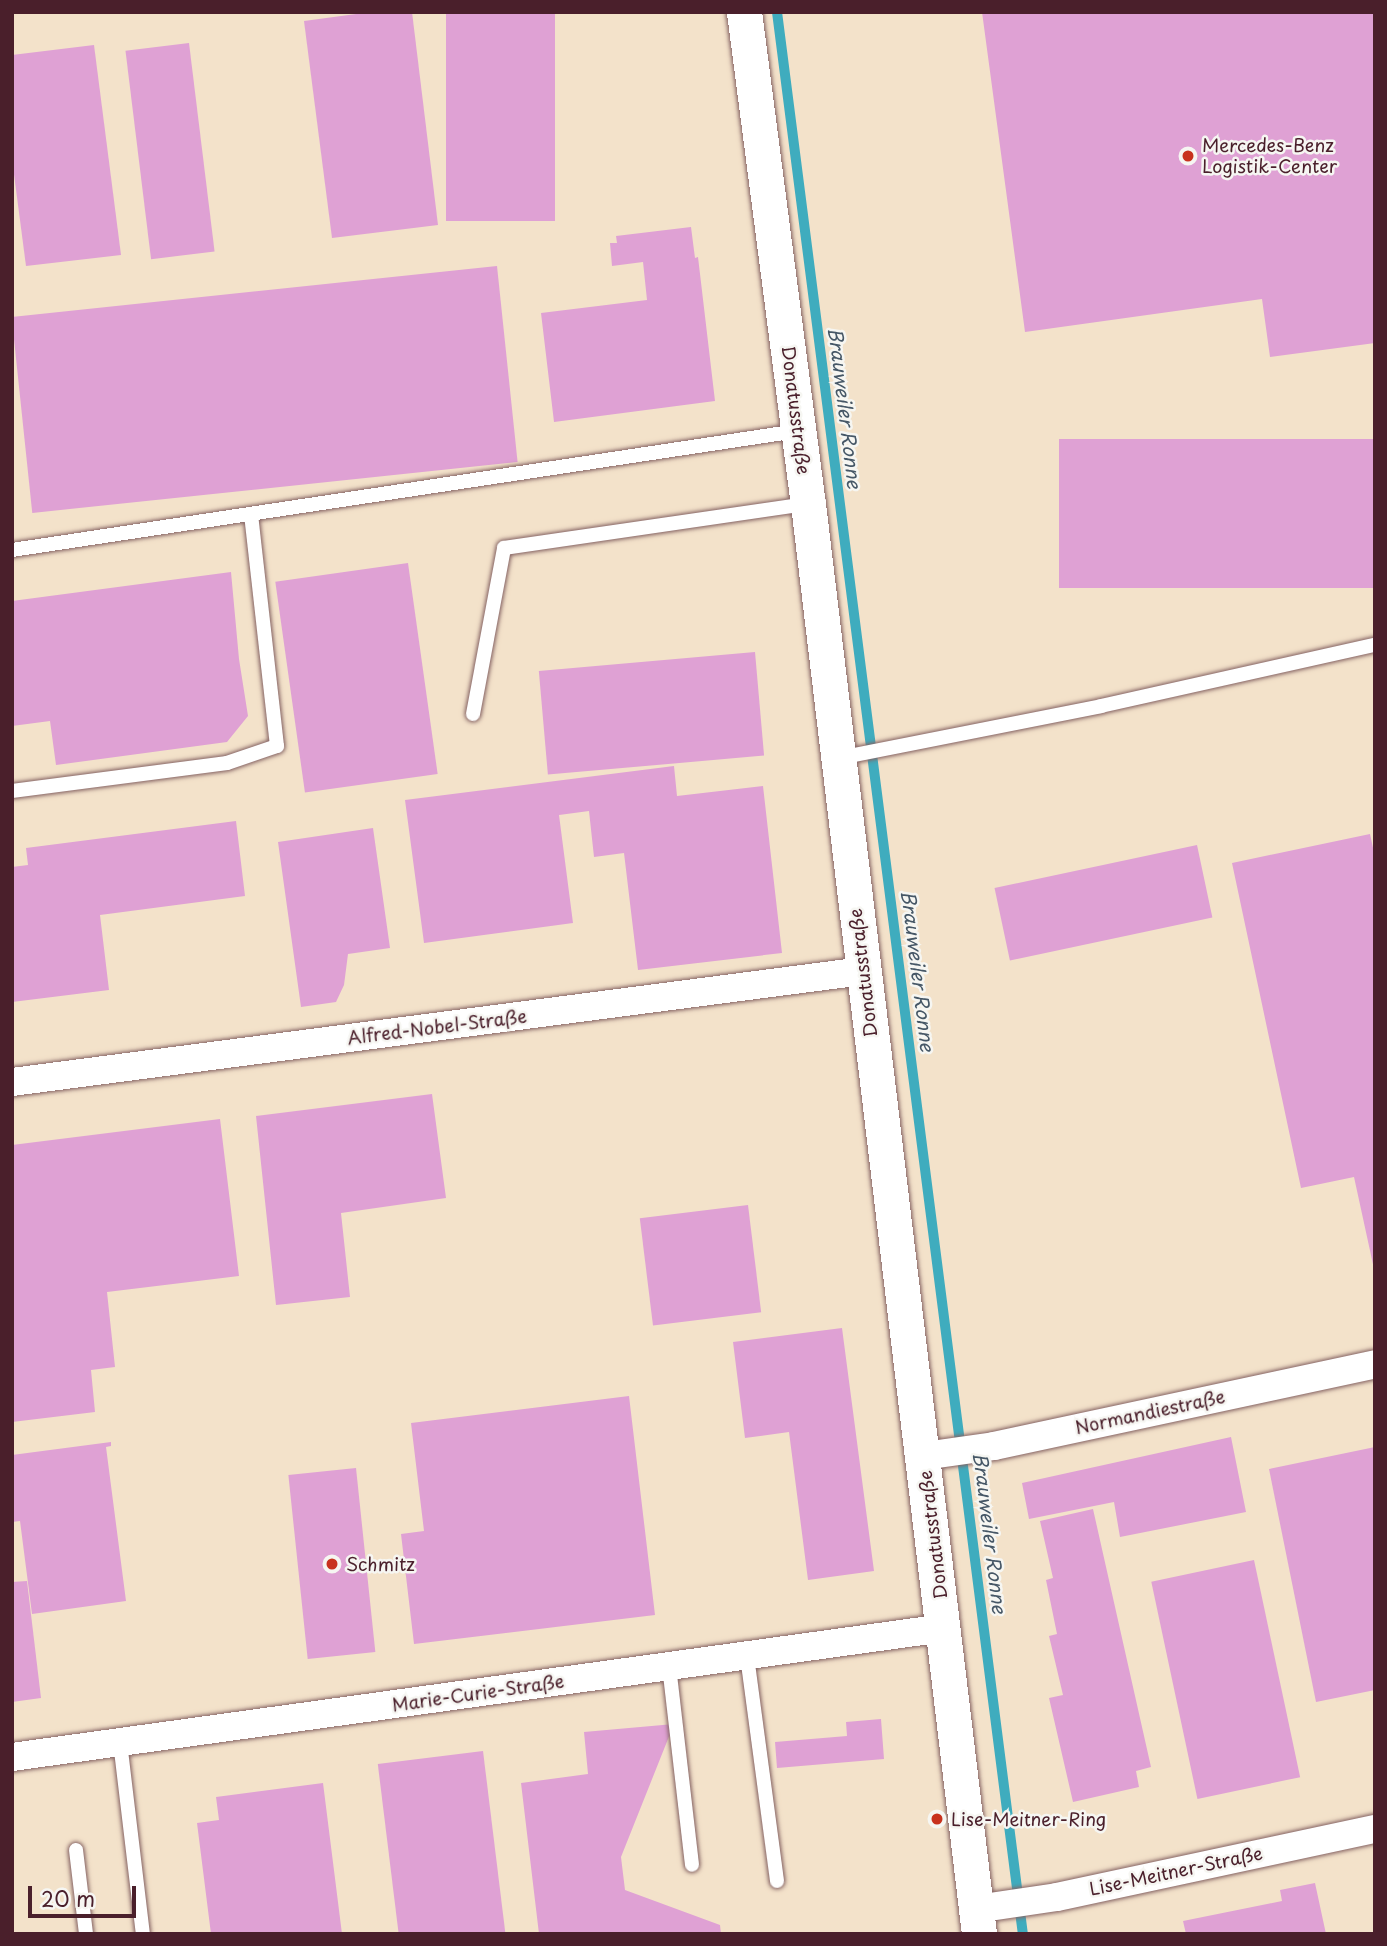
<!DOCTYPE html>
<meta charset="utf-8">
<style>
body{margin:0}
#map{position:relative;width:1387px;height:1946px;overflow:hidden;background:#f3e2ca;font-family:"Playpen Sans",sans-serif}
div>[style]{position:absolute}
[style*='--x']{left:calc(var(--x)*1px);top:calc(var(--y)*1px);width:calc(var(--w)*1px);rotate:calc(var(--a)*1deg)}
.stream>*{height:10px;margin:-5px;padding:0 5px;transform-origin:5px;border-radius:5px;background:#3facbe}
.building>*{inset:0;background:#dfa1d4;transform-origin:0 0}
.roads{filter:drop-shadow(0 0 2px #856363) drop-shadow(0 0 2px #856363)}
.service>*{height:14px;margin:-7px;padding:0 7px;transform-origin:7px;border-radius:7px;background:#fff}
.minor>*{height:28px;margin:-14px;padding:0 14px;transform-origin:14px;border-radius:14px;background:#fff}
.tertiary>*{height:35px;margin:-17.5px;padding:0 17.5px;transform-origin:17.5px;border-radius:17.5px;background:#fff}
.dots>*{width:19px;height:19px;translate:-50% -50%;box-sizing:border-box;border:4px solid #f6f6f2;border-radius:50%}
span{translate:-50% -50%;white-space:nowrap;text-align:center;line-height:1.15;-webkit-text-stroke:5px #f6f6f2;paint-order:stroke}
.poi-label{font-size:18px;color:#4a1f2b}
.left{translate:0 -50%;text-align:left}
.street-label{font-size:18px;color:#4a1f2b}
.water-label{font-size:19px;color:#465766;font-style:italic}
.frame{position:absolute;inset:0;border:14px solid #4a1f2b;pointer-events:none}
.scale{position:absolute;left:28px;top:1886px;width:108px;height:32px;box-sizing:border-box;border:4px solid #4a1f2b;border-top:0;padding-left:9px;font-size:21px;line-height:24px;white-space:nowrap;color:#4a1f2b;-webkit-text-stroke:5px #f6f6f2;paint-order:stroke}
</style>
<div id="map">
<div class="stream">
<div style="--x:777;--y:12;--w:1938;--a:82.71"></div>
</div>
<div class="building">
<div style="clip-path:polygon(371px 12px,412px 12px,438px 225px,332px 238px,304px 21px)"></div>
<div style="left:446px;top:12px;width:109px;height:209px"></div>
<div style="clip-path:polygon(982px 12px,1375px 12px,1375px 343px,1270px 357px,1262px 299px,1025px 332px)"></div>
<div style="left:189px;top:43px;width:210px;height:64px;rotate:83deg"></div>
<div style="clip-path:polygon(94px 45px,121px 255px,26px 266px,12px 159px,12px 55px)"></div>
<div style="clip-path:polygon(691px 227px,695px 258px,698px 257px,715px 401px,554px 422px,541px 313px,647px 300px,643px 262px,612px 266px,610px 243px,617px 243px,616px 236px)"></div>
<div style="left:497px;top:266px;width:197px;height:488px;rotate:84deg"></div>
<div style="left:1375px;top:439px;width:149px;height:316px;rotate:90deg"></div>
<div style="left:408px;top:563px;width:213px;height:134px;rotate:82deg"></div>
<div style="clip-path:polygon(231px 572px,239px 659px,248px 716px,227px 742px,56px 765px,50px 721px,12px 726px,12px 601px)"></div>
<div style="left:755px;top:652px;width:104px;height:217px;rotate:85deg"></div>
<div style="clip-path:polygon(674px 766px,677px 796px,763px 786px,782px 953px,638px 970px,624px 853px,594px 857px,589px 811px,559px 815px,573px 923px,424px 943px,405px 800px)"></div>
<div style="clip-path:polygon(236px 821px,245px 896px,100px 915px,109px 990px,12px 1002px,12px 867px,28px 865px,26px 848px)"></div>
<div style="clip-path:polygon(373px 828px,390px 948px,348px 954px,344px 985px,336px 1002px,301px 1007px,278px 842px)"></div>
<div style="clip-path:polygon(1370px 834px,1375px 857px,1374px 1269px,1354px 1177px,1301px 1188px,1232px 863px)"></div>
<div style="left:1197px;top:845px;width:74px;height:207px;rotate:78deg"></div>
<div style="clip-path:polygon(432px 1094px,446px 1198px,341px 1213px,350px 1297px,276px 1305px,256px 1116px)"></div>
<div style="clip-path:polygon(220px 1119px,239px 1276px,107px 1292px,115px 1367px,91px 1370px,95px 1412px,12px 1422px,12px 1145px)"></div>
<div style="left:748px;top:1205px;width:108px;height:109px;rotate:83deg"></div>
<div style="clip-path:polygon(842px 1328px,874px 1571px,808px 1580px,789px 1432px,745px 1438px,733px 1342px)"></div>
<div style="clip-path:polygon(629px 1396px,655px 1615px,414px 1644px,401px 1534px,424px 1531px,411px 1423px)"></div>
<div style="clip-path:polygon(1231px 1437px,1246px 1512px,1120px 1537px,1114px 1502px,1029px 1519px,1022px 1483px)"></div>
<div style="clip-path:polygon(111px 1442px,111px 1446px,106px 1447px,126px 1601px,32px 1614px,20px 1521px,12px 1522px,12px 1455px)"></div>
<div style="clip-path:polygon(1375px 1447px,1375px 1690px,1316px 1702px,1269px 1469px)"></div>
<div style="left:356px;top:1468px;width:185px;height:68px;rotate:84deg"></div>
<div style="clip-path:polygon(1093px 1509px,1151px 1767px,1136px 1771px,1139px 1787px,1073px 1802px,1049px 1698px,1063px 1695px,1049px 1636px,1057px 1634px,1046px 1580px,1053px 1578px,1040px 1521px)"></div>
<div style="left:1254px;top:1560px;width:222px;height:105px;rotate:78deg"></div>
<div style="clip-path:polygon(27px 1581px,41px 1698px,12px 1702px,12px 1582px)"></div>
<div style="clip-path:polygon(881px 1719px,884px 1759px,777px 1768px,775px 1742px,847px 1736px,846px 1722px)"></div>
<div style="clip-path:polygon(674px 1724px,621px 1857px,625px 1890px,720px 1925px,721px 1934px,539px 1934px,521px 1783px,588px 1774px,584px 1732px)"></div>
<div style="left:483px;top:1751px;width:184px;height:106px;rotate:83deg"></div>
<div style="clip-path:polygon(323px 1783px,342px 1934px,211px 1934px,197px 1823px,219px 1820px,216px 1797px)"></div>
<div style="clip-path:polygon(1315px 1883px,1326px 1934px,1186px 1934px,1183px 1921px,1282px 1901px,1280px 1890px)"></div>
</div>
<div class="roads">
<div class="service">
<div style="--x:12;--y:550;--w:794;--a:-8.62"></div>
<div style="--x:473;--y:714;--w:169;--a:-79.4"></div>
<div style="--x:504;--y:548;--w:306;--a:-8.3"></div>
<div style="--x:839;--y:758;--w:267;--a:-11.2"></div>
<div style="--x:1101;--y:706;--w:281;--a:-12.6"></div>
<div style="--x:12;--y:791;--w:217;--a:-7.4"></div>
<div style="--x:227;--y:763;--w:53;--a:-18.8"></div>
<div style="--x:277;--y:746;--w:233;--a:-96.4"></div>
<div style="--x:747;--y:1656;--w:227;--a:82.4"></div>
<div style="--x:669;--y:1666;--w:200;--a:83.4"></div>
<div style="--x:120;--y:1742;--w:193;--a:83.2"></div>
<div style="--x:76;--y:1850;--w:85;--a:83.2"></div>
</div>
<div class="minor">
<div style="--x:12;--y:1082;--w:858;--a:-7.43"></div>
<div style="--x:924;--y:1456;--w:71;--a:-8.1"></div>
<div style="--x:994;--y:1446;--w:390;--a:-12.1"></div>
<div style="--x:12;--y:1757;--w:941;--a:-7.88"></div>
<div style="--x:976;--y:1909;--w:82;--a:-8.4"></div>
<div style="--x:1057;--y:1897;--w:325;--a:-12.1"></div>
</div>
<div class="tertiary">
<div style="--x:744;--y:12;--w:496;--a:82.6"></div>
<div style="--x:808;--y:504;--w:1440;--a:83.18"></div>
</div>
</div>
<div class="dots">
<div style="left:1188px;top:156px;background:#c8321e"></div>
<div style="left:332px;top:1564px;background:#c8321e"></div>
<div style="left:937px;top:1819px;background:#c8321e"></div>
</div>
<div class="poi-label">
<span class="left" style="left:1202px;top:156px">Mercedes-Benz<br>Logistik-Center</span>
<span class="left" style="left:346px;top:1564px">Schmitz</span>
<span class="left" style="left:951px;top:1819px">Lise-Meitner-Ring</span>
</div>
<div class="street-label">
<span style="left:796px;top:410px;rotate:83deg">Donatusstraße</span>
<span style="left:863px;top:973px;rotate:-97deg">Donatusstraße</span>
<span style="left:437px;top:1027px;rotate:-7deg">Alfred-Nobel-Straße</span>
<span style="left:1150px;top:1412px;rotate:-12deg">Normandiestraße</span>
<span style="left:933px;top:1535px;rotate:-97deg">Donatusstraße</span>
<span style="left:478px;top:1693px;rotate:-8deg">Marie-Curie-Straße</span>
<span style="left:1176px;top:1871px;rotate:-12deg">Lise-Meitner-Straße</span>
</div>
<div class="water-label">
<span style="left:845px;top:408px;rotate:83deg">Brauweiler Ronne</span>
<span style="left:918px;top:971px;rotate:83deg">Brauweiler Ronne</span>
<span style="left:990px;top:1533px;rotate:83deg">Brauweiler Ronne</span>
</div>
<div class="frame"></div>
<div class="scale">20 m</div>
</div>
